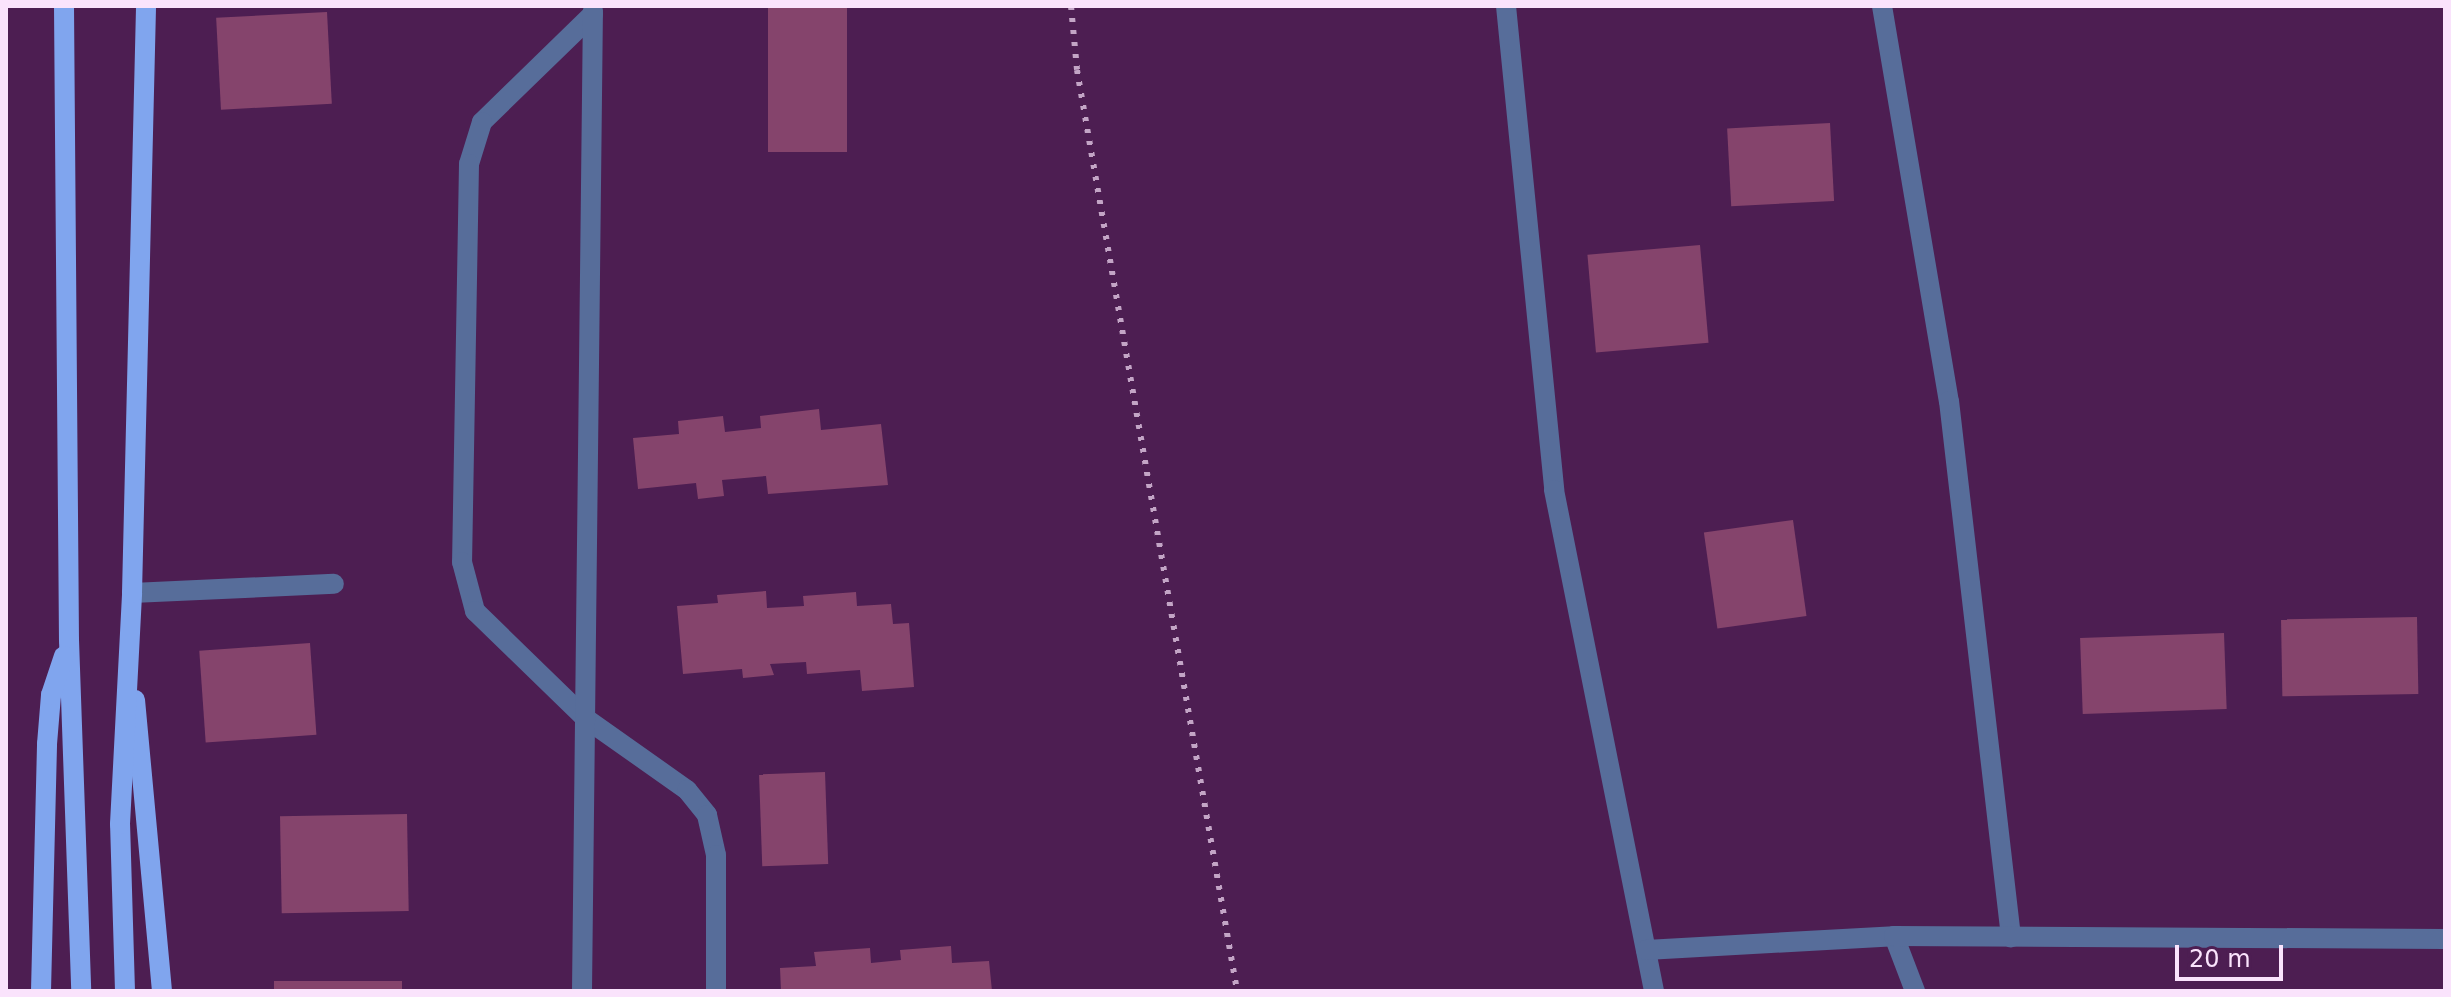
<!DOCTYPE html>
<style>
body{margin:0}
#map{position:relative;width:2451px;height:997px;overflow:hidden;background:#4d1e52;font-family:"DejaVu Sans",sans-serif}
div>[style]{position:absolute}
[style*='--x']{left:calc(var(--x)*1px);top:calc(var(--y)*1px);width:calc(var(--w)*1px);rotate:calc(var(--a)*1deg)}
.building>*{inset:0;background:#85446c;transform-origin:0 0}
.minor>*{height:20px;margin:-10px;padding:0 10px;transform-origin:10px;border-radius:10px;background:#576d9a}
.major>*{height:20px;margin:-10px;padding:0 10px;transform-origin:10px;border-radius:10px;background:#80a5ee}
.rail>*{height:6px;margin-top:-3px;transform-origin:0;background:repeating-linear-gradient(90deg,#c3a5c6 0 4px,transparent 0 12px)}
span{translate:-50% -50%;white-space:nowrap;text-align:center;line-height:1.15;-webkit-text-stroke:7px #4d1e52;paint-order:stroke}
.frame{position:absolute;inset:0;border:8px solid #fae3fc;pointer-events:none}
.scale{position:absolute;left:2175px;top:945px;width:108px;height:36px;box-sizing:border-box;border:4px solid #fae3fc;border-top:0;padding-left:10px;font-size:24px;line-height:28px;white-space:nowrap;color:#fae3fc;-webkit-text-stroke:6px #4d1e52;paint-order:stroke}
</style>
<div id="map">
<div class="building">
<div style="left:768px;top:6px;width:79px;height:146px"></div>
<div style="left:327px;top:12px;width:92px;height:111px;rotate:87deg"></div>
<div style="left:1830px;top:123px;width:78px;height:103px;rotate:87deg"></div>
<div style="left:1700px;top:245px;width:98px;height:113px;rotate:85deg"></div>
<div style="clip-path:polygon(819px 409px,821px 430px,881px 424px,888px 485px,768px 494px,766px 476px,722px 480px,724px 496px,698px 499px,696px 483px,638px 489px,633px 438px,679px 434px,678px 421px,723px 416px,725px 432px,761px 428px,760px 416px)"></div>
<div style="left:1793px;top:520px;width:97px;height:90px;rotate:82deg"></div>
<div style="clip-path:polygon(766px 591px,767px 608px,804px 606px,803px 596px,856px 592px,857px 606px,891px 604px,893px 624px,909px 623px,914px 687px,862px 691px,860px 670px,807px 674px,806px 662px,770px 664px,774px 675px,743px 678px,742px 669px,683px 674px,677px 606px,718px 603px,717px 595px)"></div>
<div style="left:2417px;top:617px;width:77px;height:136px;rotate:89deg"></div>
<div style="left:2224px;top:633px;width:76px;height:144px;rotate:88deg"></div>
<div style="left:310px;top:643px;width:92px;height:111px;rotate:86deg"></div>
<div style="left:825px;top:772px;width:92px;height:66px;rotate:88deg"></div>
<div style="left:407px;top:814px;width:97px;height:127px;rotate:89deg"></div>
<div style="clip-path:polygon(951px 946px,952px 963px,989px 961px,992px 991px,781px 991px,780px 968px,816px 966px,814px 952px,870px 948px,871px 963px,901px 960px,900px 950px)"></div>
<div style="left:274px;top:981px;width:128px;height:10px"></div>
</div>
<div class="minor">
<div style="--x:1506;--y:6;--w:486;--a:84.3"></div>
<div style="--x:1554;--y:490;--w:511;--a:78.71"></div>
<div style="--x:1882;--y:6;--w:401;--a:80.4"></div>
<div style="--x:1949;--y:401;--w:540;--a:83.4"></div>
<div style="--x:593;--y:14;--w:155;--a:135.8"></div>
<div style="--x:482;--y:122;--w:44;--a:107.2"></div>
<div style="--x:469;--y:164;--w:398;--a:91"></div>
<div style="--x:462;--y:562;--w:51;--a:75.1"></div>
<div style="--x:475;--y:611;--w:153;--a:44.2"></div>
<div style="--x:585;--y:718;--w:125;--a:35.2"></div>
<div style="--x:687;--y:790;--w:32;--a:51"></div>
<div style="--x:707;--y:815;--w:41;--a:77.3"></div>
<div style="--x:716;--y:855;--w:136;--a:90"></div>
<div style="--x:132;--y:593;--w:202;--a:-2.6"></div>
<div style="--x:1894;--y:936;--w:59;--a:69.1"></div>
<div style="--x:1646;--y:950;--w:248;--a:-3.2"></div>
<div style="--x:1894;--y:936;--w:551;--a:0.31"></div>
<div style="--x:582;--y:991;--w:981;--a:-89.36"></div>
</div>
<div class="major">
<div style="--x:64;--y:6;--w:634;--a:89.55"></div>
<div style="--x:69;--y:640;--w:351;--a:88"></div>
<div style="--x:135;--y:700;--w:292;--a:84.7"></div>
<div style="--x:41;--y:991;--w:247;--a:-88.6"></div>
<div style="--x:47;--y:744;--w:49;--a:-85.3"></div>
<div style="--x:51;--y:695;--w:41;--a:-71.6"></div>
<div style="--x:125;--y:991;--w:167;--a:-91.7"></div>
<div style="--x:120;--y:824;--w:231;--a:-87"></div>
<div style="--x:132;--y:593;--w:587;--a:-88.63"></div>
</div>
<div class="rail">
<div style="--x:1071;--y:6;--w:64;--a:84.6"></div>
<div style="--x:1077;--y:70;--w:935;--a:80.14"></div>
</div>
<div class="frame"></div>
<div class="scale">20 m</div>
</div>
